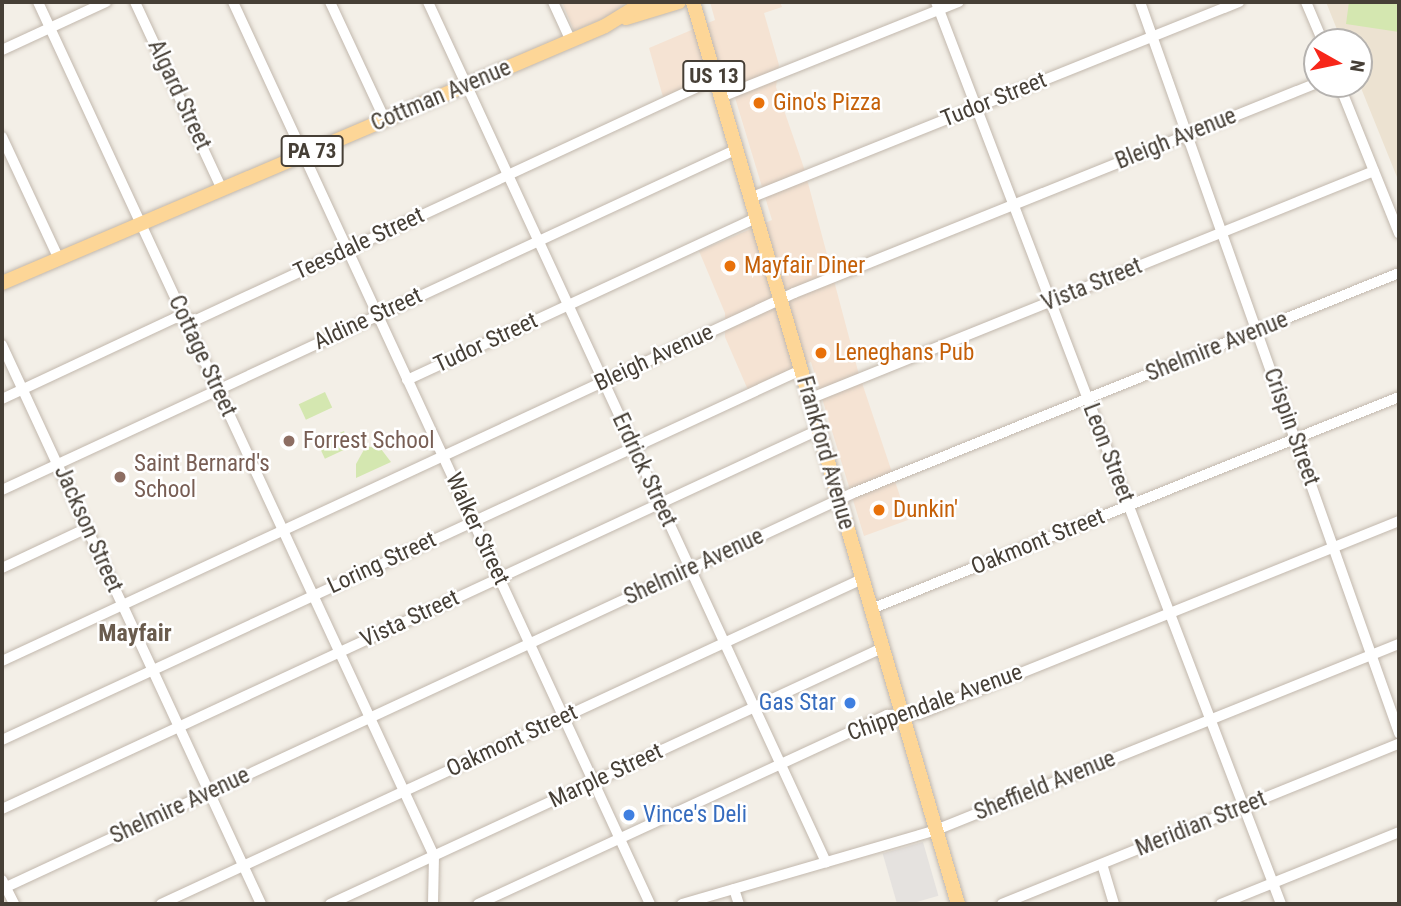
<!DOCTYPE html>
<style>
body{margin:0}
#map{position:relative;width:1401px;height:906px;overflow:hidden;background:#f3efe7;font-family:"Roboto Condensed",sans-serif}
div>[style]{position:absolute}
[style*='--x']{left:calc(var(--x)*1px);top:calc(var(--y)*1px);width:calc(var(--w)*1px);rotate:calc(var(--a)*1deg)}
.commercial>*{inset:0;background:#f5e3d3}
.education>*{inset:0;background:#ece2d1}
.green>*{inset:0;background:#d4e7b0;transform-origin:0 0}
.parking>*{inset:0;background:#e5e2df;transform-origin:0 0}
.roads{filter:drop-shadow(0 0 2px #c2b8ad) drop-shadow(0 0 2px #c2b8ad)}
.minor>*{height:10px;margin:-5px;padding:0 5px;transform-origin:5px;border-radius:5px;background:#fff}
.major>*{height:14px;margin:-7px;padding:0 7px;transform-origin:7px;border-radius:7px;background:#fdd697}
.dots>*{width:19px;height:19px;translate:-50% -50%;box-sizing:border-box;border:4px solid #fff;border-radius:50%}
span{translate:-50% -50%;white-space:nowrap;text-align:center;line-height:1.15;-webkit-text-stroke:5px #fff;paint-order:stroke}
.shield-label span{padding:2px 5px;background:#fff;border:2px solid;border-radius:5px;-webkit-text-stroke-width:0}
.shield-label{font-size:21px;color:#463f36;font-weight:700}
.street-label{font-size:23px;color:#463f36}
.food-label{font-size:23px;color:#c56008}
.left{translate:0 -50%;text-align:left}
.education-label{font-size:23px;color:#785e54}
.shop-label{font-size:23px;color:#366cbe}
.right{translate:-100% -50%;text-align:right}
.neighbourhood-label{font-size:24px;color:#695b4d;font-weight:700}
.frame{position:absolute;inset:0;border:4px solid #463f36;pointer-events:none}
.north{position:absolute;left:1303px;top:28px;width:70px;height:70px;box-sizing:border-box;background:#fff;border:2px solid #b5b2af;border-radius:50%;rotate:99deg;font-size:19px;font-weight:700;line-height:28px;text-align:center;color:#463f36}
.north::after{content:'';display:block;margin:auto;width:24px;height:32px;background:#f7271a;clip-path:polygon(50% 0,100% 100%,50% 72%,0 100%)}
</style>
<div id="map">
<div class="commercial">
<div style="clip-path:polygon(562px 2px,627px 2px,611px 15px,574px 31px)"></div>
<div style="clip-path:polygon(710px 2px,780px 2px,782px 7px,764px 13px,779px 65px,776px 87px,804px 168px,858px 371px,908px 520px,864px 536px,811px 362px,748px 390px,725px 337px,725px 313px,699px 251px,772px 220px,727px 71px,663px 97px,649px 48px,715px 20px)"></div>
</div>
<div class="education">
<div style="clip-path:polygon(1326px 2px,1399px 2px,1399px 182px,1359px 83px,1359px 42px,1342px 42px)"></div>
</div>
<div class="green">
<div style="clip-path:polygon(1349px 2px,1399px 2px,1399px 32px,1346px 24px)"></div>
<div style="left:325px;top:392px;width:17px;height:29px;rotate:65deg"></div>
<div style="left:344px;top:431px;width:17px;height:29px;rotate:65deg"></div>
<div style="clip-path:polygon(366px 446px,381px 449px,391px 462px,356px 478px,356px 464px)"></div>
</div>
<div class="parking">
<div style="left:923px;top:842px;width:56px;height:42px;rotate:74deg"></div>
</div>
<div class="roads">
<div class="minor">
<div style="--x:38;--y:2;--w:941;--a:65.12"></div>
<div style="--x:434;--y:856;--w:48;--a:91.2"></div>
<div style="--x:135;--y:2;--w:206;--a:65.1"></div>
<div style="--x:233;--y:2;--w:994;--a:65.19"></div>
<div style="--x:330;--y:2;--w:130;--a:65"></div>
<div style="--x:428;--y:2;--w:948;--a:65.17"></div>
<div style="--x:553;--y:2;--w:43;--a:65.2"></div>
<div style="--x:936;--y:2;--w:966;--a:69.07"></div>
<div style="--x:1140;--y:2;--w:776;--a:70.49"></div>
<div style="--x:1306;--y:2;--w:43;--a:67"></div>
<div style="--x:2;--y:50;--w:115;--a:-24.8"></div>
<div style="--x:1339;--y:84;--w:161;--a:68.1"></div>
<div style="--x:721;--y:97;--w:256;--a:-21.8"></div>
<div style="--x:2;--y:137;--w:135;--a:65"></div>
<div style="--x:750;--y:198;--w:527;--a:-21.84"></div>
<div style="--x:2;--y:345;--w:616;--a:65.14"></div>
<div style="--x:407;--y:380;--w:385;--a:-24.9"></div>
<div style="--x:2;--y:399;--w:191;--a:-25.1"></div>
<div style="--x:175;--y:318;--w:21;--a:5"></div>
<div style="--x:196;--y:320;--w:572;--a:-24.91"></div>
<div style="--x:809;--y:399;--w:609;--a:-21.98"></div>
<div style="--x:2;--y:490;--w:808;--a:-24.88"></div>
<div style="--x:2;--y:568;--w:94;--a:-25.2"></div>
<div style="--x:871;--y:609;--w:569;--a:-21.88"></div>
<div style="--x:2;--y:661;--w:873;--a:-24.92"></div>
<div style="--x:794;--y:293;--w:564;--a:-21.88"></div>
<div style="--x:2;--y:740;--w:881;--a:-24.85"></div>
<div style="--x:2;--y:809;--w:900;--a:-24.91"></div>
<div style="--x:1102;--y:864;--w:42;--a:73.3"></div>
<div style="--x:2;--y:880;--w:27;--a:63"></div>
<div style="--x:2;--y:889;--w:939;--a:-24.95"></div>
<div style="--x:853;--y:493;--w:589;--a:-21.95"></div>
<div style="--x:734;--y:889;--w:16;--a:72"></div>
<div style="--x:161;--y:904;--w:773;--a:-24.87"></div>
<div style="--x:330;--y:904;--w:608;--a:-24.88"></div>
<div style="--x:478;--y:904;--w:451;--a:-24.8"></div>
<div style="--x:887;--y:715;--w:32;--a:-2"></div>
<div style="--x:919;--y:714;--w:517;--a:-21.9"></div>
<div style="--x:682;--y:904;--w:265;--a:-16.2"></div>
<div style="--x:936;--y:830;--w:499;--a:-21.9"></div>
<div style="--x:1002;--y:904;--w:428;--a:-22"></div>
<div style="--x:1221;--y:904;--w:192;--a:-22"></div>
</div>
<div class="major">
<div style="--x:693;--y:2;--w:940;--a:73.63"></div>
<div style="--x:626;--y:18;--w:55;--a:-16.8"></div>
<div style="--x:2;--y:283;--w:655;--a:-23.08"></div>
<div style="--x:605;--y:26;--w:46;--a:-31.6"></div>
</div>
</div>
<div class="dots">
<div style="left:759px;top:103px;background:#e8710a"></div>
<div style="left:730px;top:266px;background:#e8710a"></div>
<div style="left:821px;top:353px;background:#e8710a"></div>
<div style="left:289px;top:441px;background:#8d6e63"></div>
<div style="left:120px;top:477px;background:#8d6e63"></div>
<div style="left:879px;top:510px;background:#e8710a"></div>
<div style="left:850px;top:703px;background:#3f7fe0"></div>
<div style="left:629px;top:815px;background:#3f7fe0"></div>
</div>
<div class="shield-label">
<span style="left:714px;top:76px">US 13</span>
<span style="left:312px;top:151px">PA 73</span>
</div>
<div class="street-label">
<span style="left:179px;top:95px;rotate:65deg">Algard Street</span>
<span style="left:441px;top:96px;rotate:-23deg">Cottman Avenue</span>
<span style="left:994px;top:100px;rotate:-22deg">Tudor Street</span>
<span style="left:1176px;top:139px;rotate:-22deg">Bleigh Avenue</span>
<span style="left:359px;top:244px;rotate:-25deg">Teesdale Street</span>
<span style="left:1092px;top:285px;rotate:-22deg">Vista Street</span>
<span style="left:368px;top:319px;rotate:-25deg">Aldine Street</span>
<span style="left:486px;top:343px;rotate:-25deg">Tudor Street</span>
<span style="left:1217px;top:347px;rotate:-22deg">Shelmire Avenue</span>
<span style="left:202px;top:356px;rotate:65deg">Cottage Street</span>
<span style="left:654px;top:358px;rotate:-25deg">Bleigh Avenue</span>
<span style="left:1291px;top:427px;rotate:70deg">Crispin Street</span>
<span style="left:825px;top:453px;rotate:74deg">Frankford Avenue</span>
<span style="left:1108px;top:453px;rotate:69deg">Leon Street</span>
<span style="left:644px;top:470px;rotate:65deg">Erdrick Street</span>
<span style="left:88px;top:529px;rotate:66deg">Jackson Street</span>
<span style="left:477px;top:529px;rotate:65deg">Walker Street</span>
<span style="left:1038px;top:542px;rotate:-22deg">Oakmont Street</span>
<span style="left:382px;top:563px;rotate:-25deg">Loring Street</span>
<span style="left:694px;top:567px;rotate:-25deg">Shelmire Avenue</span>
<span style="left:410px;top:619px;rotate:-25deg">Vista Street</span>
<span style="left:935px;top:703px;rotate:-20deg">Chippendale Avenue</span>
<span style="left:512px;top:741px;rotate:-25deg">Oakmont Street</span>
<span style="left:606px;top:776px;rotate:-25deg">Marple Street</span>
<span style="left:1045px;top:786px;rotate:-22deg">Sheffield Avenue</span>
<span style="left:180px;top:806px;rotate:-25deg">Shelmire Avenue</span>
<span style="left:1201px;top:824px;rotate:-22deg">Meridian Street</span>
</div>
<div class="food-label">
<span class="left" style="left:773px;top:103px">Gino's Pizza</span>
<span class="left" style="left:744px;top:266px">Mayfair Diner</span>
<span class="left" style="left:835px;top:353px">Leneghans Pub</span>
<span class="left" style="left:893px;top:510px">Dunkin'</span>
</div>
<div class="education-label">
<span class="left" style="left:303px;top:441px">Forrest School</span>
<span class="left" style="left:134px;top:477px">Saint Bernard's<br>School</span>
</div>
<div class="shop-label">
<span class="right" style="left:836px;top:703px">Gas Star</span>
<span class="left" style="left:643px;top:815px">Vince's Deli</span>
</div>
<div class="neighbourhood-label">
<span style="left:135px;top:634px">Mayfair</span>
</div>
<div class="frame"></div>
<div class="north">N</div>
</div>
